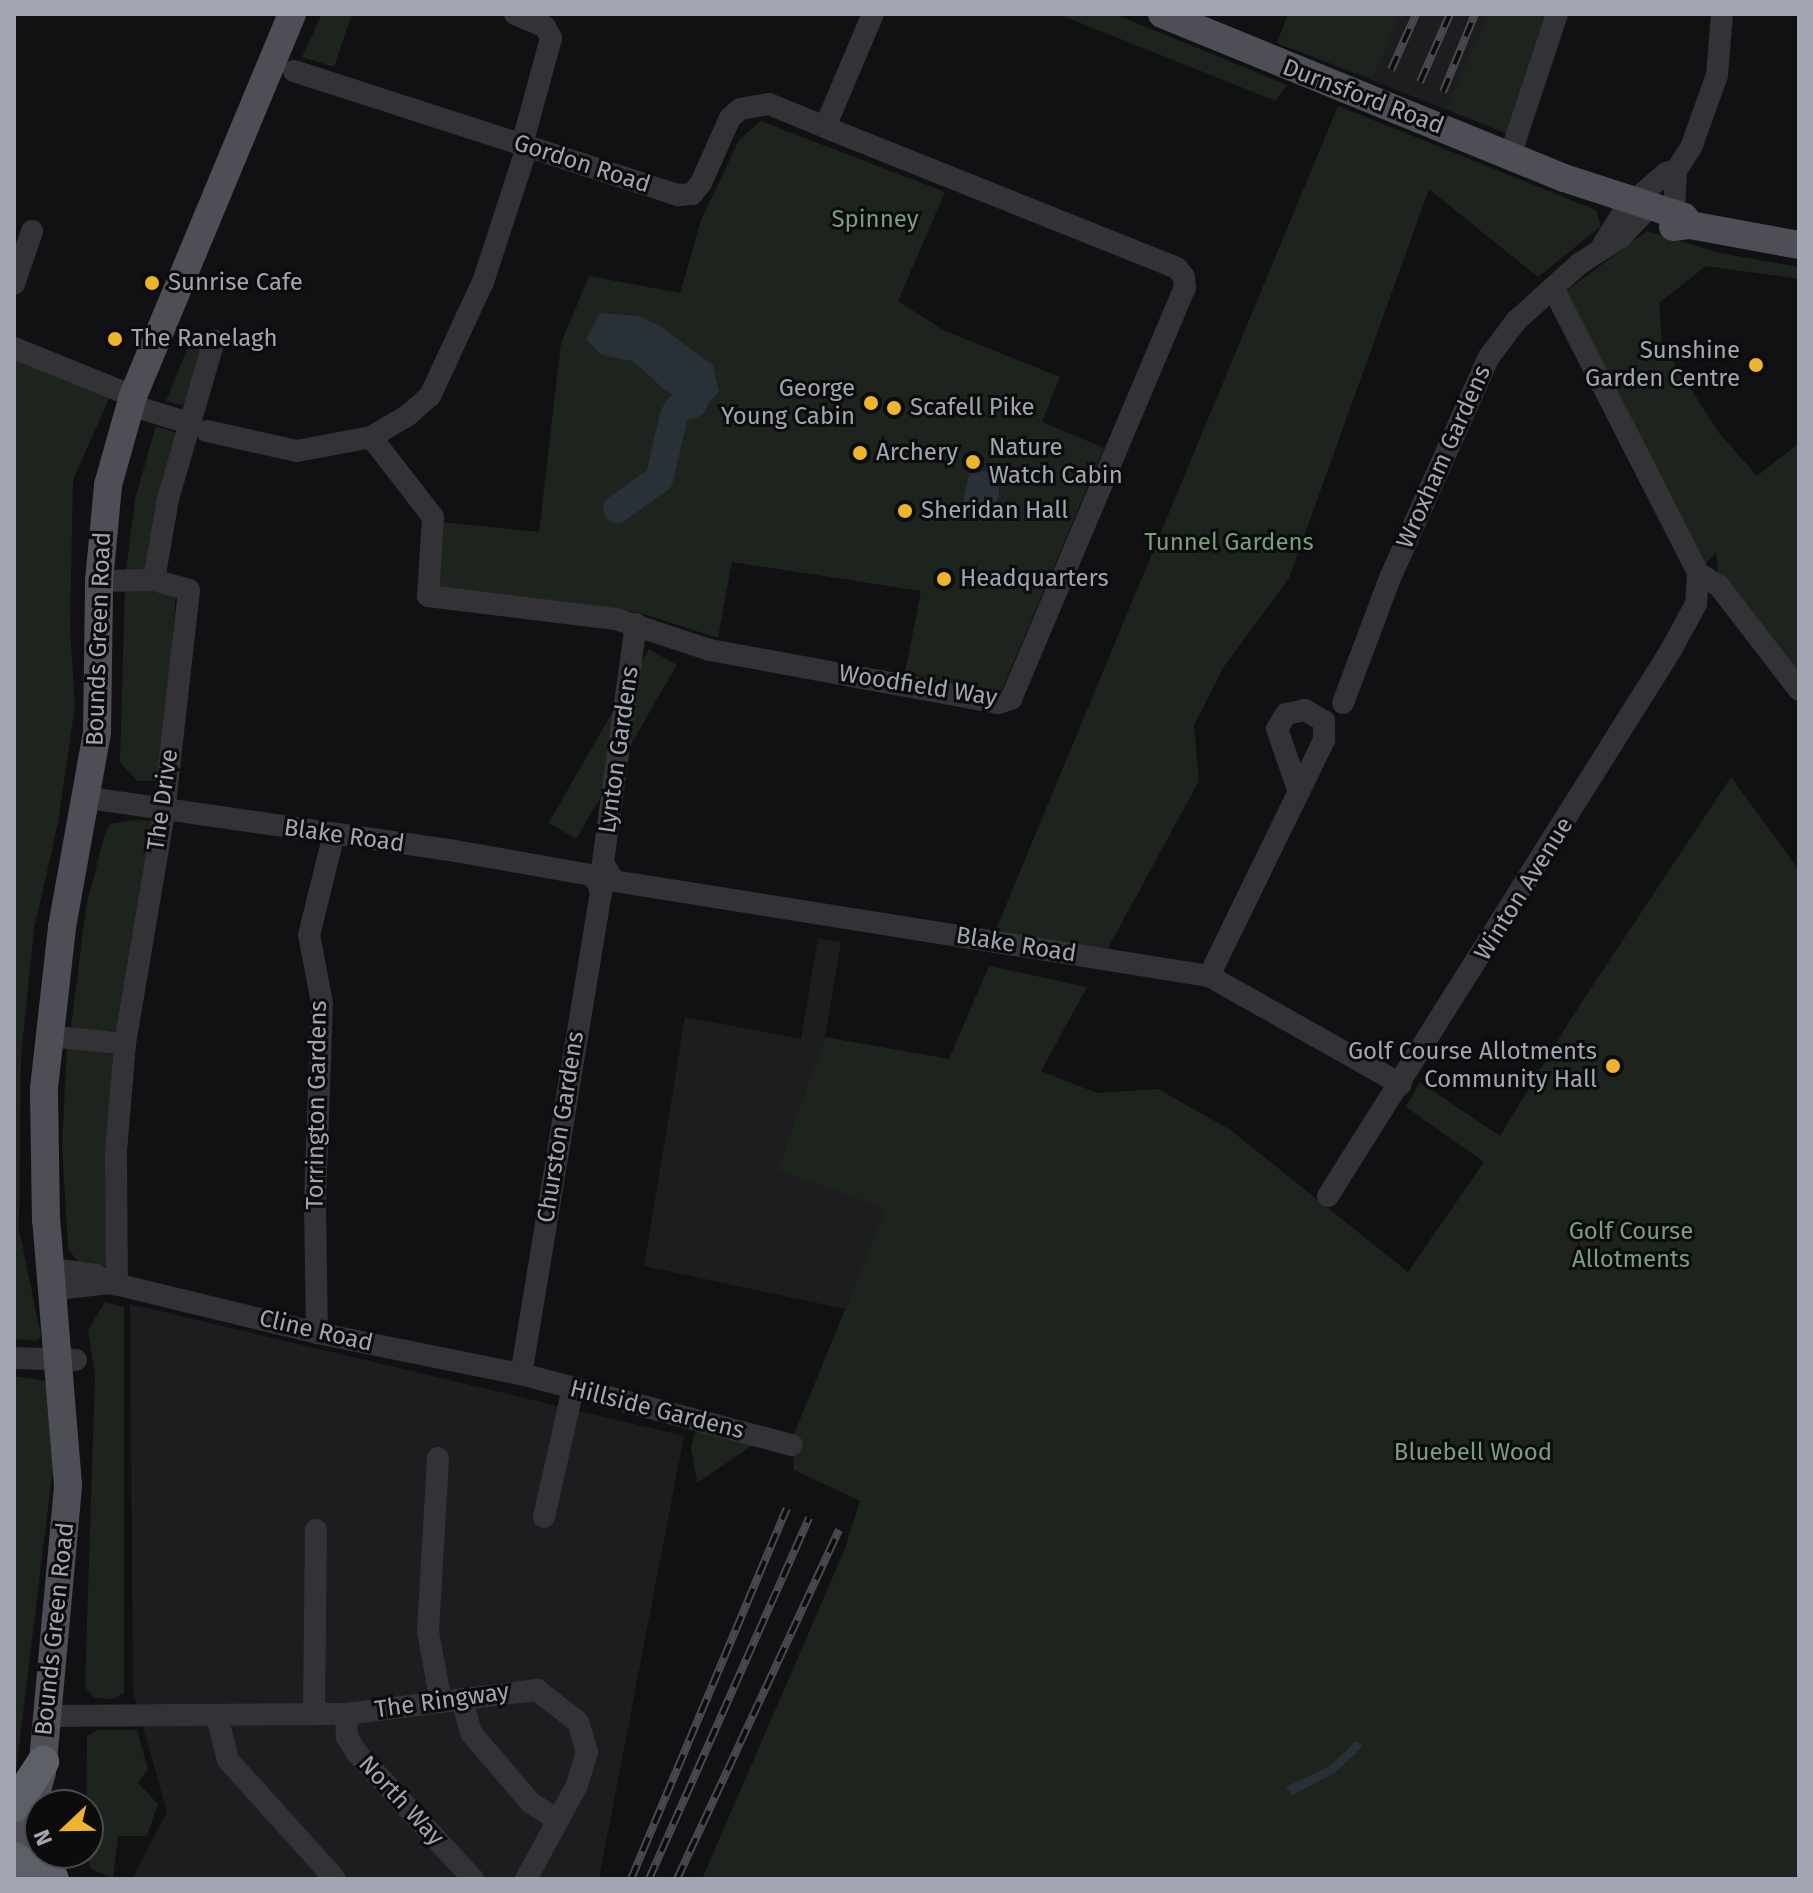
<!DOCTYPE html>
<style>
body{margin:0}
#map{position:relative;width:1813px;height:1893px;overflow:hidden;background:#111012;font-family:"Fira Sans",sans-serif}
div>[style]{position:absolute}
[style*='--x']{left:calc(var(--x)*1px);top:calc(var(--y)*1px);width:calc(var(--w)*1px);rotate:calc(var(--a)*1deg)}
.built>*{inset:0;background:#1d1d1f}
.green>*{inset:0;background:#1d241e;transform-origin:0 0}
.water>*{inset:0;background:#293037}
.river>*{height:28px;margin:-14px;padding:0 14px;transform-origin:14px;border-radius:14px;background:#293037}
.minor>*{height:22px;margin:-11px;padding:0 11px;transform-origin:11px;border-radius:11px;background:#323237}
.major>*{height:28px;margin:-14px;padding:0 14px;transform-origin:14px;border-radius:14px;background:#4e4f56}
.highway>*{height:32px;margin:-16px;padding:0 16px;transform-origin:16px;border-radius:16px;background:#5e6068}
.rail>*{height:8px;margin-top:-4px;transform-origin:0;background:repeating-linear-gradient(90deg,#0c0c0d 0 15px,#494a50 0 30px);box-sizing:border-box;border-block:2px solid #494a50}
.dots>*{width:22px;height:22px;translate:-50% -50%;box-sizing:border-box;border:4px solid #0c0c0d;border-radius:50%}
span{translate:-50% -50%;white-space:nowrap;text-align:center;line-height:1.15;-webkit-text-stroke:6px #0c0c0d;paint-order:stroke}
.street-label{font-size:24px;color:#a2a6b2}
.park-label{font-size:24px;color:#799d7d}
.poi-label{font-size:24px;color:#a2a6b2}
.left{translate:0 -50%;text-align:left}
.right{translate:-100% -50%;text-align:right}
.frame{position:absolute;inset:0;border:16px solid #a2a6b2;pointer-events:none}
.north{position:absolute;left:24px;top:1789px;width:80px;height:80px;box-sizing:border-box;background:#0c0c0d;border:2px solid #484a4f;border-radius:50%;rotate:248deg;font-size:22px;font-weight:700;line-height:32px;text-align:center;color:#a2a6b2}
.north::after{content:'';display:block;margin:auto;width:28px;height:36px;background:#edb42d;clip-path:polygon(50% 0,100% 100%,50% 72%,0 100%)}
</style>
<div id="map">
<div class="built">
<div style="clip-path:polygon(1288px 14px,1548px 14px,1508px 134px,1277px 43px)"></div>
<div style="clip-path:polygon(818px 938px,841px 942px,825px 1037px,779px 1170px,887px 1209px,845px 1309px,644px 1266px,685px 1017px,801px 1039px)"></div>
<div style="clip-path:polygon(130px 1304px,684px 1436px,599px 1879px,132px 1879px,167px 1812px,133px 1692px)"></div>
</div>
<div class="green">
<div style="clip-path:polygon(322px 14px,352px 14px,334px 67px,302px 57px)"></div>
<div style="clip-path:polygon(1058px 14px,1115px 14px,1287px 85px,1276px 101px)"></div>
<div style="clip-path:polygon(1288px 14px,1401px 14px,1372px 78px,1277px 43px)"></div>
<div style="clip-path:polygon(1489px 14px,1548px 14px,1508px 134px,1446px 109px)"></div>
<div style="clip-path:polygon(1338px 106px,1596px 210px,1601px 226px,1538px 277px,1429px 189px,1289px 578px,1223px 668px,1194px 725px,1199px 781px,1107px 950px,994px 934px)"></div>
<div style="clip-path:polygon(761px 121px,945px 192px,898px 301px,943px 330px,1060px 377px,1042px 422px,1104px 448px,1001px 692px,905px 673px,921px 591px,732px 562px,718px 638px,637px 612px,434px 586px,440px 522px,539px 532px,561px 343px,589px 276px,680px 293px,701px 220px,739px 140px)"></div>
<div style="clip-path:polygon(1647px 231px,1720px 253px,1799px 267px,1799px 279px,1706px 266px,1659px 303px,1662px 344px,1719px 433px,1757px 476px,1799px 443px,1799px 690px,1719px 586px,1716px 552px,1698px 573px,1566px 291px)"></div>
<div style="clip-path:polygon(194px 332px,211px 339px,188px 407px,166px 401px)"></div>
<div style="clip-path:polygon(14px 358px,111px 394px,73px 480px,70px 628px,75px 706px,58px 823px,34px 929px,21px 1058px,19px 1229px,41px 1336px,36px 1341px,14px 1339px)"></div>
<div style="clip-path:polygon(156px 426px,179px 434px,149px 570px,126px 570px,135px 499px)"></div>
<div style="clip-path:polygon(125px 587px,176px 593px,161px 781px,137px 781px,120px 762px)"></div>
<div style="left:649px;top:649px;width:32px;height:201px;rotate:30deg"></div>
<div style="clip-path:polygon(1731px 777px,1799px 870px,1799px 1879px,702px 1879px,844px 1551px,860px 1501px,794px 1470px,792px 1439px,886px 1209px,778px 1170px,825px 1037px,949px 1059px,989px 966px,1087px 987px,1041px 1071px,1097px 1093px,1158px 1089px,1229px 1129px,1408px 1272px,1484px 1162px,1406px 1107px,1420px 1082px,1500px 1136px,1572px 1017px)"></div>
<div style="clip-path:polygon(134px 820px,154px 821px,118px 1032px,71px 1028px,86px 907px,105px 833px,110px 824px)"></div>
<div style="clip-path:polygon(67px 1047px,113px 1055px,106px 1266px,78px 1262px,68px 1248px,62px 1146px)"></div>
<div style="clip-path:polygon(105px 1302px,124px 1307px,124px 1693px,112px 1699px,94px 1698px,85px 1687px,95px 1374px,88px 1330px)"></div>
<div style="clip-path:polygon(14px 1376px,46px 1381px,55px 1450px,14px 1788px)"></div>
<div style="clip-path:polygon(696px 1427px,756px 1443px,697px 1483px,691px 1448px)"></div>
<div style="clip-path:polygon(97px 1730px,137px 1730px,148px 1770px,138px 1783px,158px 1804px,147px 1836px,118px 1836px,113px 1879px,90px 1868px,86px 1853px,87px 1736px)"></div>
</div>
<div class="water">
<div style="clip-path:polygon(600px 313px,639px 316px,658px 325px,713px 365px,719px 392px,706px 406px,693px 404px,666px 391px,633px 361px,602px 355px,586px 339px)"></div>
<div style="clip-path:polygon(986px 471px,999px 478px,999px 496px,985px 521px,961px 513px,969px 474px)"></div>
<div style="clip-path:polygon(1356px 1741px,1363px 1746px,1336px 1772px,1292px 1795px,1286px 1787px,1330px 1766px)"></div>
</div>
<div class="river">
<div style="--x:617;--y:509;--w:52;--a:-35.5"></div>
<div style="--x:659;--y:479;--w:65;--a:-76.6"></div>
<div style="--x:674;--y:416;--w:9;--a:-63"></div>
<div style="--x:678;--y:408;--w:16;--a:-15"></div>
</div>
<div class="minor">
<div style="--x:515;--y:14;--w:33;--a:23"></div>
<div style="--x:545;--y:27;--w:13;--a:61"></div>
<div style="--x:551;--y:38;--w:111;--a:105.2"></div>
<div style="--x:294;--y:71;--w:404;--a:17.9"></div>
<div style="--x:679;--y:195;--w:13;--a:-4"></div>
<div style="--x:692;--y:194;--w:14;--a:-51"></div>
<div style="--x:701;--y:183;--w:71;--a:-66"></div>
<div style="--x:730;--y:118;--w:13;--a:-42"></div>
<div style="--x:740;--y:109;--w:29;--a:-10"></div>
<div style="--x:769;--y:104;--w:61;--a:22.3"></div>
<div style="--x:1510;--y:156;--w:150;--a:-71.7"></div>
<div style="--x:1674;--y:213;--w:42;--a:-87.3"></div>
<div style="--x:1676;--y:171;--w:31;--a:-58"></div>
<div style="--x:1692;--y:145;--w:74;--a:-70.3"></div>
<div style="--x:1717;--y:75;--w:61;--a:-85.3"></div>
<div style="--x:1603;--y:245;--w:42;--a:-58.6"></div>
<div style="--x:1625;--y:209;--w:55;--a:-41.3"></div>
<div style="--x:1666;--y:173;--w:10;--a:-11"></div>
<div style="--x:14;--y:284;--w:56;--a:-71.2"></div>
<div style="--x:1553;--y:288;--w:320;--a:63"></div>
<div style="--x:1698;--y:573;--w:25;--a:32"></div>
<div style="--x:1719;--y:586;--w:131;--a:52.4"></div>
<div style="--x:14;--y:348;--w:128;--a:22"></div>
<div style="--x:130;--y:405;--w:62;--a:17"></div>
<div style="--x:207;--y:431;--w:92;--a:12.5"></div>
<div style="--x:297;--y:451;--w:75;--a:-10.7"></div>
<div style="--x:371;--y:437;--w:42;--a:-30.3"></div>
<div style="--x:407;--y:416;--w:30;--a:-41"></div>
<div style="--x:430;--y:396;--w:126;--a:-65.1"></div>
<div style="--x:483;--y:282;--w:142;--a:-71.9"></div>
<div style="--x:371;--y:437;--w:101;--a:52.2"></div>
<div style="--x:433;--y:517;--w:79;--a:93.6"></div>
<div style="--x:428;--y:596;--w:189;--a:7"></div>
<div style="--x:616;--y:619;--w:99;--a:18.3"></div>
<div style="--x:710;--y:650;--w:293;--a:10.4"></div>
<div style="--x:998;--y:703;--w:14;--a:-17"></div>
<div style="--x:1011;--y:699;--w:446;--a:-67.1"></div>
<div style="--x:1185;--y:288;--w:11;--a:-95"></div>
<div style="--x:1184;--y:277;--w:11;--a:-128"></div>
<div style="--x:1177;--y:268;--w:379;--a:-158.2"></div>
<div style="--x:825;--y:127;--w:123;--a:-67"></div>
<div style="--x:154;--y:580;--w:82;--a:-80.2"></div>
<div style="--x:168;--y:499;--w:165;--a:-73.8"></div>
<div style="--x:99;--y:581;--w:55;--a:-1"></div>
<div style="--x:154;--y:580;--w:36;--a:16"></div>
<div style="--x:189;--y:590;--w:224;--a:96.4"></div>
<div style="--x:164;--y:813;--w:234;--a:99.6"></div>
<div style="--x:125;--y:1044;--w:107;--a:94.8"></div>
<div style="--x:116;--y:1151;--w:134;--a:89.6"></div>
<div style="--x:636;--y:624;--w:241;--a:97.9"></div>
<div style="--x:603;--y:863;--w:21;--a:59"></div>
<div style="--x:614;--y:881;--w:603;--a:9.07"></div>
<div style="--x:1209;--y:976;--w:220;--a:29.4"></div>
<div style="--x:1343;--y:703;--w:134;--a:-69.4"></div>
<div style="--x:1390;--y:578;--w:242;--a:-65.9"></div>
<div style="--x:1489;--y:357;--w:45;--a:-53.1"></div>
<div style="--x:1516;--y:321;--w:85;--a:-42.1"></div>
<div style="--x:1579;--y:264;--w:50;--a:-32.7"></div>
<div style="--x:1621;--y:237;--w:42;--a:-46.9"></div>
<div style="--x:89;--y:798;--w:370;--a:8.2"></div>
<div style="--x:455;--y:851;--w:138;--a:10"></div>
<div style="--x:591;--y:875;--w:8;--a:45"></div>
<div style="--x:597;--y:881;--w:12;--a:70"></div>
<div style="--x:601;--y:892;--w:489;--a:99.4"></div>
<div style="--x:1209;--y:976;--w:263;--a:-64"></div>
<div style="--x:1324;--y:740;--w:19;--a:-90"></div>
<div style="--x:1324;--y:721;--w:22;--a:-150"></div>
<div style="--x:1305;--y:710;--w:19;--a:168"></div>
<div style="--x:1286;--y:714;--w:17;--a:121"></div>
<div style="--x:1277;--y:729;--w:67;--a:70.8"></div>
<div style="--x:49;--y:1036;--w:76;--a:6"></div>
<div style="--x:1328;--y:1196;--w:645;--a:-57.86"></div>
<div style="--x:1671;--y:650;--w:52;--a:-61.5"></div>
<div style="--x:1696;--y:604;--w:31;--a:-86"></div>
<div style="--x:53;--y:1269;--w:43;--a:7.9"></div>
<div style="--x:96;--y:1275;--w:17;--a:28"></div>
<div style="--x:111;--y:1283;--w:212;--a:13.6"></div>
<div style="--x:317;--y:1333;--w:208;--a:11.4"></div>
<div style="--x:521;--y:1374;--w:280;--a:14.7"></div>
<div style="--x:56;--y:1289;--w:55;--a:-6.2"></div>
<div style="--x:317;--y:1333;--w:131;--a:-90.9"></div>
<div style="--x:315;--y:1202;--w:199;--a:-88"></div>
<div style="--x:322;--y:1003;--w:69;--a:-100.8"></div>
<div style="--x:309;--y:935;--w:104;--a:-76.1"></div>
<div style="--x:14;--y:1358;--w:62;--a:1.8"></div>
<div style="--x:438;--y:1458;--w:174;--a:93.3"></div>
<div style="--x:428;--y:1632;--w:71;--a:79.5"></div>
<div style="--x:544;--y:1517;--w:132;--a:-77.3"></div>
<div style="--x:462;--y:1699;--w:35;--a:75"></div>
<div style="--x:471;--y:1733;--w:92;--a:49.4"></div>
<div style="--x:531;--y:1803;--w:32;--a:32"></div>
<div style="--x:314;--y:1714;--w:184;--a:-89.4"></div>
<div style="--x:346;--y:1714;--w:23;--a:88"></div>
<div style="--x:347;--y:1737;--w:17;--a:59"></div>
<div style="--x:356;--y:1752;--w:173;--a:47.3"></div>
<div style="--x:46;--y:1716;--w:300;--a:-0.4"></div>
<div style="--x:346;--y:1714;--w:193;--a:-7.2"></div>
<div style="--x:537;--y:1690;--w:52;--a:38"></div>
<div style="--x:578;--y:1722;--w:31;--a:73"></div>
<div style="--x:587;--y:1752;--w:37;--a:107"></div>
<div style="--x:576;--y:1787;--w:105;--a:118.5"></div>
<div style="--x:217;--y:1716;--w:45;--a:76"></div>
<div style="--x:228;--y:1760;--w:160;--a:48"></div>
</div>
<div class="major">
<div style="--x:1162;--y:14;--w:434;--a:22.2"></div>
<div style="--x:1564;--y:178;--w:126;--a:18"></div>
<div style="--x:1684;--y:217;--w:10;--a:53"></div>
<div style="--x:1673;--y:227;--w:17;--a:-7"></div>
<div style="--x:1690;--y:225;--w:111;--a:10.4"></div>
<div style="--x:20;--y:1879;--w:46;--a:-83.8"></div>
<div style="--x:25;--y:1833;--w:63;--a:-74.4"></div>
<div style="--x:42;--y:1772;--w:288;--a:-84.8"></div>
<div style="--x:68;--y:1485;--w:266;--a:-94.7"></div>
<div style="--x:46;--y:1220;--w:132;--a:-90.9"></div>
<div style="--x:44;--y:1088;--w:162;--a:-83.6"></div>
<div style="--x:62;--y:927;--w:197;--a:-79.8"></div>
<div style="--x:97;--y:733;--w:152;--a:-89.2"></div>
<div style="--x:99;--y:581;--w:96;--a:-84.6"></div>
<div style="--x:108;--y:485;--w:92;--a:-74.3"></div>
<div style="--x:133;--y:396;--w:414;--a:-67.4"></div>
<div style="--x:50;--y:1879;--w:26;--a:-79"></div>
</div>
<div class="highway">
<div style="--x:14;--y:1806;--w:53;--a:-56.6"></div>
<div style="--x:14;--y:1858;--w:44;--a:28.3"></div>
</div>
<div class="rail">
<div style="--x:1391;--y:70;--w:61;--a:-65.9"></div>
<div style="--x:1420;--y:82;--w:74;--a:-66.2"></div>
<div style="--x:1443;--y:92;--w:84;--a:-67.7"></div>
<div style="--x:631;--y:1879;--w:402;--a:-67.2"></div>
<div style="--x:649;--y:1879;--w:395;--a:-66.1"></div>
<div style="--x:677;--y:1879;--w:385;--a:-65.1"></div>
</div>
<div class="dots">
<div style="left:152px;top:283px;background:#edb42d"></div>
<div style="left:115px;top:339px;background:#edb42d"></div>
<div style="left:1756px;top:365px;background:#edb42d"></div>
<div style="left:871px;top:403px;background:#edb42d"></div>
<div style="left:894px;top:408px;background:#edb42d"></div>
<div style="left:860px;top:453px;background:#edb42d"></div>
<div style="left:973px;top:462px;background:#edb42d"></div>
<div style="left:905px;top:511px;background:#edb42d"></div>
<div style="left:944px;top:579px;background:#edb42d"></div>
<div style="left:1613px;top:1066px;background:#edb42d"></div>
</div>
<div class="street-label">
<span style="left:1363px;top:97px;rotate:21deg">Durnsford Road</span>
<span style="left:582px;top:164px;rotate:18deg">Gordon Road</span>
<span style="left:1444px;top:457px;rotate:-66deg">Wroxham Gardens</span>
<span style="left:99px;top:639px;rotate:-88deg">Bounds Green Road</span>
<span style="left:918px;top:686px;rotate:9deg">Woodfield Way</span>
<span style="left:619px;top:750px;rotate:-82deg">Lynton Gardens</span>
<span style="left:163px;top:800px;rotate:-82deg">The Drive</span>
<span style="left:344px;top:836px;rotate:8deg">Blake Road</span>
<span style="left:1524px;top:889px;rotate:-58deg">Winton Avenue</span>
<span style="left:1016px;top:945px;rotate:9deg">Blake Road</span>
<span style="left:317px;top:1105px;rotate:-89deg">Torrington Gardens</span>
<span style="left:561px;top:1127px;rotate:-81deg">Churston Gardens</span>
<span style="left:316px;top:1331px;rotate:13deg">Cline Road</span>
<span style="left:657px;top:1410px;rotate:14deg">Hillside Gardens</span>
<span style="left:55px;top:1629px;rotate:-84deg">Bounds Green Road</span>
<span style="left:442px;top:1701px;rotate:-8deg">The Ringway</span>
<span style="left:401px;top:1801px;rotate:47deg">North Way</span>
</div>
<div class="park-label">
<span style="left:875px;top:220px">Spinney</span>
<span style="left:1229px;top:543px">Tunnel Gardens</span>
<span style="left:1631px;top:1246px">Golf Course<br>Allotments</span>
<span style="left:1473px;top:1453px">Bluebell Wood</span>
</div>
<div class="poi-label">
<span class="left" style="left:168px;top:283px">Sunrise Cafe</span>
<span class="left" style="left:131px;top:339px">The Ranelagh</span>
<span class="right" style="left:1740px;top:365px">Sunshine<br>Garden Centre</span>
<span class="right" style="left:855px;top:403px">George<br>Young Cabin</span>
<span class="left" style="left:910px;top:408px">Scafell Pike</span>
<span class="left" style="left:989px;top:462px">Nature<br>Watch Cabin</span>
<span class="left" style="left:876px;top:453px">Archery</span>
<span class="left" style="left:921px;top:511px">Sheridan Hall</span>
<span class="left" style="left:960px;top:579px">Headquarters</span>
<span class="right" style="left:1597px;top:1066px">Golf Course Allotments<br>Community Hall</span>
</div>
<div class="frame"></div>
<div class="north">N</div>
</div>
